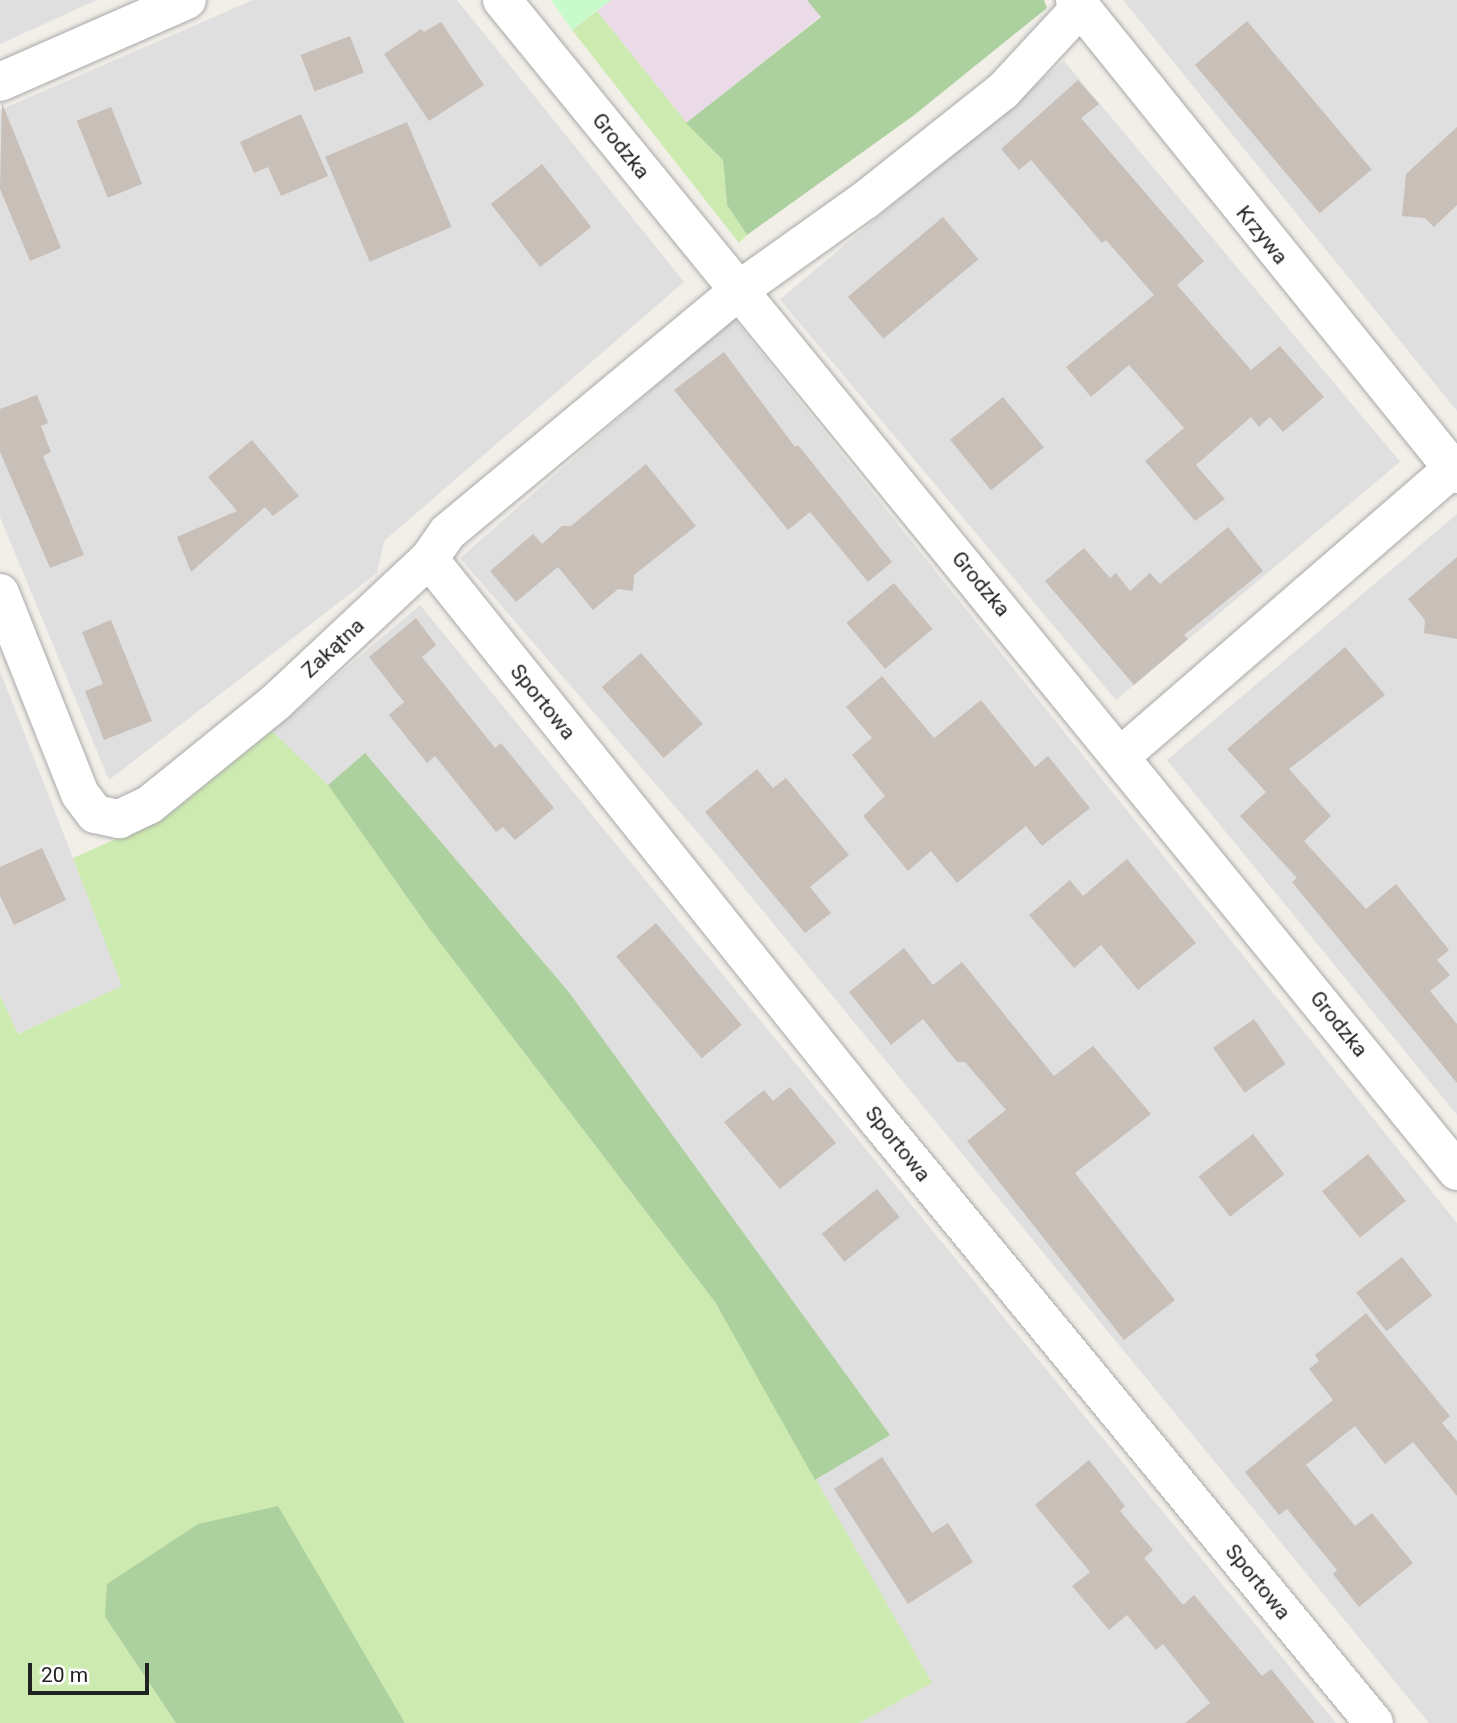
<!DOCTYPE html>
<meta charset="utf-8">
<style>
body{margin:0}
#map{position:relative;width:1457px;height:1723px;overflow:hidden;background:#f2efe9;font-family:Roboto,sans-serif}
div>[style]{position:absolute}
[style*='--x']{left:calc(var(--x)*1px);top:calc(var(--y)*1px);width:calc(var(--w)*1px);rotate:calc(var(--a)*1deg)}
.residential>*{inset:0;background:#e0dfdf;transform-origin:0 0}
.industrial>*{inset:0;background:#ebdbe8}
.grass>*{inset:0;background:#cdebb0}
.forest>*{inset:0;background:#add19e}
.park>*{inset:0;background:#c8facc}
.building>*{inset:0;background:#c7bfb8;transform-origin:0 0}
.roads{filter:drop-shadow(0 0 2px #a9a9a9) drop-shadow(0 0 2px #a9a9a9)}
.street>*{height:38px;margin:-19px;padding:0 19px;transform-origin:19px;border-radius:19px;background:#fff}
span{translate:-50% -50%;white-space:nowrap;text-align:center;line-height:1.15;-webkit-text-stroke:5px #fff;paint-order:stroke}
.street-label{font-size:21px;color:#222}
.scale{position:absolute;left:28px;top:1663px;width:121px;height:32px;box-sizing:border-box;border:4px solid #222;border-top:0;padding-left:9px;font-size:21px;line-height:24px;white-space:nowrap;color:#222;-webkit-text-stroke:5px #fff;paint-order:stroke}
</style>
<div id="map">
<div class="residential">
<div style="clip-path:polygon(0 0,97px 0,0 44px)"></div>
<div style="clip-path:polygon(253px 0,457px 0,684px 282px,384px 541px,377px 573px,109px 780px,0 517px,0 110px)"></div>
<div style="clip-path:polygon(1123px 0,1457px 0,1457px 411px)"></div>
<div style="left:1064px;top:61px;width:523px;height:371px;rotate:50deg"></div>
<div style="clip-path:polygon(733px 318px,1457px 1223px,1457px 1723px,1429px 1723px,717px 855px,460px 558px)"></div>
<div style="clip-path:polygon(1457px 514px,1457px 1115px,1167px 760px)"></div>
<div style="clip-path:polygon(420px 605px,1336px 1723px,859px 1723px,931px 1683px,815px 1480px,889px 1435px,365px 754px,328px 785px,272px 731px)"></div>
<div style="clip-path:polygon(0 671px,123px 986px,17px 1034px,0 995px)"></div>
</div>
<div class="industrial">
<div style="clip-path:polygon(611px 0,807px 0,821px 16px,686px 123px,597px 11px)"></div>
</div>
<div class="grass">
<div style="clip-path:polygon(597px 11px,686px 122px,723px 160px,727px 205px,747px 235px,739px 243px,572px 30px)"></div>
<div style="clip-path:polygon(272px 731px,328px 785px,428px 927px,715px 1302px,932px 1683px,859px 1723px,405px 1723px,277px 1507px,105px 1617px,176px 1723px,0 1723px,0 995px,18px 1034px,122px 986px,73px 858px,166px 817px)"></div>
</div>
<div class="forest">
<div style="clip-path:polygon(807px 0,1044px 0,1047px 8px,913px 116px,747px 235px,727px 205px,723px 160px,686px 123px,821px 17px)"></div>
<div style="clip-path:polygon(365px 753px,568px 991px,890px 1435px,815px 1480px,715px 1302px,428px 927px,328px 785px)"></div>
<div style="clip-path:polygon(278px 1506px,405px 1723px,176px 1723px,105px 1617px,107px 1584px,198px 1524px)"></div>
</div>
<div class="park">
<div style="clip-path:polygon(551px 0,611px 0,572px 30px)"></div>
</div>
<div class="building">
<div style="left:1247px;top:21px;width:194px;height:68px;rotate:50deg"></div>
<div style="clip-path:polygon(441px 22px,484px 85px,429px 121px,384px 54px,421px 29px,424px 32px)"></div>
<div style="left:350px;top:36px;width:39px;height:53px;rotate:69deg"></div>
<div style="clip-path:polygon(1078px 80px,1099px 104px,1081px 118px,1204px 261px,1177px 285px,1251px 370px,1280px 346px,1324px 397px,1283px 432px,1270px 417px,1259px 427px,1251px 417px,1196px 465px,1225px 499px,1195px 521px,1145px 461px,1184px 428px,1129px 365px,1091px 397px,1066px 367px,1154px 295px,1106px 240px,1102px 243px,1031px 160px,1019px 170px,1001px 149px)"></div>
<div style="clip-path:polygon(2px 103px,61px 248px,30px 261px,0 189px)"></div>
<div style="left:111px;top:107px;width:83px;height:37px;rotate:68deg"></div>
<div style="clip-path:polygon(301px 114px,328px 176px,281px 196px,268px 167px,254px 173px,240px 142px)"></div>
<div style="left:407px;top:122px;width:114px;height:89px;rotate:67deg"></div>
<div style="clip-path:polygon(1457px 127px,1457px 205px,1434px 227px,1425px 218px,1402px 216px,1406px 174px)"></div>
<div style="left:542px;top:164px;width:80px;height:65px;rotate:52deg"></div>
<div style="left:943px;top:217px;width:55px;height:124px;rotate:50deg"></div>
<div style="clip-path:polygon(724px 352px,795px 447px,798px 445px,892px 562px,868px 582px,810px 512px,788px 530px,674px 390px)"></div>
<div style="clip-path:polygon(37px 395px,48px 423px,41px 426px,51px 452px,43px 456px,84px 555px,50px 568px,0 452px,0 409px)"></div>
<div style="left:1003px;top:397px;width:65px;height:68px;rotate:51deg"></div>
<div style="clip-path:polygon(252px 440px,299px 496px,273px 516px,265px 507px,191px 572px,177px 537px,237px 511px,208px 477px)"></div>
<div style="clip-path:polygon(646px 464px,696px 526px,634px 575px,633px 591px,618px 589px,593px 610px,558px 567px,516px 602px,490px 571px,533px 534px,542px 544px,562px 526px,571px 526px)"></div>
<div style="clip-path:polygon(1228px 527px,1263px 571px,1184px 635px,1188px 639px,1134px 685px,1045px 581px,1084px 548px,1110px 578px,1116px 573px,1130px 591px,1150px 573px,1160px 584px)"></div>
<div style="clip-path:polygon(1457px 557px,1457px 639px,1424px 633px,1425px 620px,1408px 599px)"></div>
<div style="left:894px;top:583px;width:60px;height:62px;rotate:50deg"></div>
<div style="clip-path:polygon(416px 618px,436px 645px,422px 657px,495px 748px,501px 743px,554px 808px,515px 840px,503px 827px,496px 832px,435px 756px,427px 763px,389px 715px,404px 702px,369px 657px)"></div>
<div style="clip-path:polygon(111px 620px,152px 721px,104px 740px,85px 691px,103px 684px,82px 632px)"></div>
<div style="clip-path:polygon(1345px 647px,1385px 695px,1289px 769px,1331px 816px,1304px 841px,1366px 909px,1396px 884px,1449px 950px,1437px 960px,1450px 975px,1430px 991px,1457px 1024px,1457px 1083px,1292px 882px,1297px 878px,1240px 816px,1266px 792px,1227px 749px)"></div>
<div style="left:641px;top:653px;width:94px;height:52px;rotate:49deg"></div>
<div style="clip-path:polygon(882px 676px,934px 738px,981px 700px,1035px 767px,1048px 756px,1090px 808px,1042px 846px,1026px 826px,957px 883px,931px 851px,908px 871px,863px 816px,885px 796px,852px 755px,872px 738px,846px 707px)"></div>
<div style="clip-path:polygon(757px 769px,773px 788px,786px 778px,849px 855px,810px 887px,831px 913px,805px 933px,705px 812px)"></div>
<div style="clip-path:polygon(42px 848px,66px 900px,14px 925px,0 896px,0 867px)"></div>
<div style="clip-path:polygon(1127px 859px,1196px 943px,1138px 990px,1101px 945px,1074px 968px,1029px 915px,1070px 880px,1083px 896px)"></div>
<div style="left:656px;top:923px;width:133px;height:52px;rotate:50deg"></div>
<div style="clip-path:polygon(904px 948px,933px 985px,962px 962px,1054px 1076px,1093px 1046px,1151px 1114px,1075px 1173px,1175px 1300px,1124px 1340px,967px 1141px,1006px 1110px,965px 1062px,957px 1062px,923px 1019px,891px 1045px,849px 992px)"></div>
<div style="left:1254px;top:1019px;width:55px;height:50px;rotate:55deg"></div>
<div style="clip-path:polygon(790px 1087px,836px 1143px,780px 1189px,724px 1122px,764px 1090px,773px 1101px)"></div>
<div style="left:1253px;top:1134px;width:51px;height:69px;rotate:52deg"></div>
<div style="left:1368px;top:1154px;width:60px;height:59px;rotate:51deg"></div>
<div style="left:877px;top:1189px;width:36px;height:71px;rotate:51deg"></div>
<div style="left:1402px;top:1257px;width:49px;height:58px;rotate:52deg"></div>
<div style="clip-path:polygon(1366px 1313px,1450px 1416px,1442px 1423px,1457px 1441px,1457px 1496px,1413px 1442px,1385px 1464px,1355px 1426px,1306px 1465px,1355px 1526px,1372px 1513px,1413px 1563px,1359px 1607px,1333px 1574px,1337px 1570px,1287px 1509px,1279px 1515px,1245px 1472px,1333px 1400px,1309px 1369px,1319px 1361px,1315px 1355px)"></div>
<div style="clip-path:polygon(882px 1457px,932px 1533px,948px 1523px,973px 1562px,908px 1604px,834px 1489px)"></div>
<div style="clip-path:polygon(1089px 1460px,1125px 1506px,1120px 1511px,1153px 1550px,1144px 1558px,1183px 1605px,1194px 1595px,1262px 1676px,1271px 1669px,1315px 1723px,1185px 1723px,1210px 1703px,1163px 1644px,1156px 1650px,1127px 1615px,1109px 1630px,1072px 1586px,1090px 1572px,1035px 1505px)"></div>
</div>
<div class="roads">
<div class="street">
<div style="--x:502;--y:0;--w:1511;--a:50.8"></div>
<div style="--x:1075;--y:0;--w:609;--a:51.13"></div>
<div style="--x:0;--y:82;--w:204;--a:-23.7"></div>
<div style="--x:429;--y:559;--w:717;--a:51.34"></div>
<div style="--x:877;--y:1119;--w:782;--a:50.55"></div>
<div style="--x:0;--y:593;--w:216;--a:68.3"></div>
<div style="--x:80;--y:794;--w:25;--a:53"></div>
<div style="--x:95;--y:814;--w:25;--a:12"></div>
<div style="--x:119;--y:819;--w:33;--a:-25"></div>
<div style="--x:149;--y:805;--w:164;--a:-39"></div>
<div style="--x:276;--y:702;--w:209;--a:-43.1"></div>
<div style="--x:429;--y:559;--w:33;--a:-55"></div>
<div style="--x:448;--y:532;--w:378;--a:-39.7"></div>
<div style="--x:739;--y:290;--w:153;--a:-35.5"></div>
<div style="--x:864;--y:201;--w:177;--a:-38.4"></div>
<div style="--x:1003;--y:91;--w:112;--a:-47.2"></div>
<div style="--x:1122;--y:755;--w:437;--a:-40.9"></div>
</div>
</div>
<div class="street-label">
<span style="left:621px;top:146px;rotate:51deg">Grodzka</span>
<span style="left:1262px;top:235px;rotate:51deg">Krzywa</span>
<span style="left:981px;top:584px;rotate:50deg">Grodzka</span>
<span style="left:333px;top:648px;rotate:-43deg">Zakątna</span>
<span style="left:543px;top:702px;rotate:51deg">Sportowa</span>
<span style="left:1339px;top:1024px;rotate:51deg">Grodzka</span>
<span style="left:898px;top:1144px;rotate:51deg">Sportowa</span>
<span style="left:1258px;top:1582px;rotate:51deg">Sportowa</span>
</div>
<div class="scale">20 m</div>
</div>
